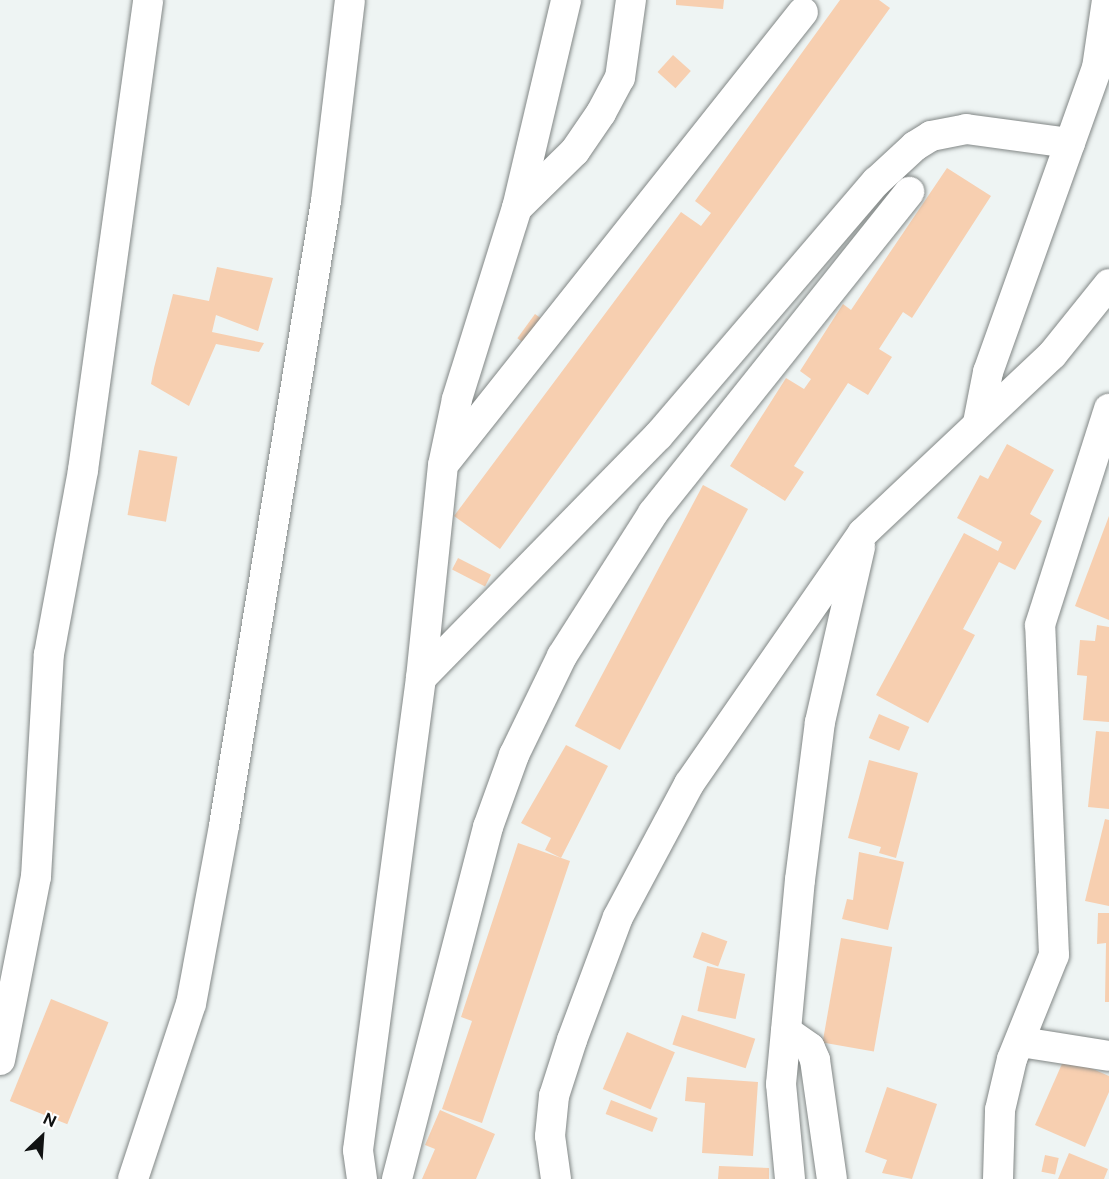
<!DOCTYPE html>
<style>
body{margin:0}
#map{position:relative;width:1109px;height:1179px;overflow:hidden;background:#eef4f3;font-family:"Public Sans",sans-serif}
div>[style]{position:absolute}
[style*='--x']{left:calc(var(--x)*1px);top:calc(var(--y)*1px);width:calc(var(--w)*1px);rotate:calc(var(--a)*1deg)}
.building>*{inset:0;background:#f7cfb0;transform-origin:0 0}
.roads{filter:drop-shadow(0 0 2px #828786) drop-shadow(0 0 2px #828786)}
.street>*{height:30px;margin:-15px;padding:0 15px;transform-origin:15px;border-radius:15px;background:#fff}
span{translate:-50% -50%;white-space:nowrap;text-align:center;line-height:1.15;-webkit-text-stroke:4.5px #fff;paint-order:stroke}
.north{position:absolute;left:12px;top:1107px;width:60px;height:60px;-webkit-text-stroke:4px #fff;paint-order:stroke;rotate:25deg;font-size:16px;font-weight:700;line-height:24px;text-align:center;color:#101212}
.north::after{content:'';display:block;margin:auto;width:21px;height:27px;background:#101212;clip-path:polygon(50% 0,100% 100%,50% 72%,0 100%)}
</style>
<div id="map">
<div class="building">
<div style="clip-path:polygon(676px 0,724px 0,723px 9px,676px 5px)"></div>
<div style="clip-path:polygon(840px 0,879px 0,890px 8px,500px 549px,454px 516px,681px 212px,701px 226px,711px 213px,695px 201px)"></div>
<div style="left:673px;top:55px;width:24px;height:23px;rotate:42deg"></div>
<div style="clip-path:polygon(947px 168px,991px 196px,912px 318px,903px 312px,879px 349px,892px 357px,868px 395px,848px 383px,794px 466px,804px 472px,785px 501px,730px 466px,786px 378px,804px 389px,811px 379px,800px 371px,843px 304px,851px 310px)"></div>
<div style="clip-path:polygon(217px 267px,273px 278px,258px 331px,216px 315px,212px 332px,264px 343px,259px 352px,216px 344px,189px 406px,151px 384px,154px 368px,173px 294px,209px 301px)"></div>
<div style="left:535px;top:314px;width:22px;height:30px;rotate:36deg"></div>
<div style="clip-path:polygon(1007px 444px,1054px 470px,1030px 514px,1042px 521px,1015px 570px,999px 562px,963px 629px,975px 635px,928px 723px,876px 695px,964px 533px,998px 551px,1002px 542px,957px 518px,980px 475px,988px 479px)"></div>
<div style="left:139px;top:450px;width:39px;height:66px;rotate:10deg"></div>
<div style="left:703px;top:485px;width:51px;height:273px;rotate:28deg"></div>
<div style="clip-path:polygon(1109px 516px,1109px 620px,1075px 606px)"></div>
<div style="left:458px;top:558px;width:37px;height:13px;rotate:27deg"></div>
<div style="clip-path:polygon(1097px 625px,1109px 627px,1109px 722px,1083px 720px,1087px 676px,1077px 675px,1080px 640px,1095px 641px)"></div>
<div style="left:879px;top:714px;width:33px;height:26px;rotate:23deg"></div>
<div style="clip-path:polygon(1096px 731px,1109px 732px,1109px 809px,1088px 807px)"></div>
<div style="clip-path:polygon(566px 745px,608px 766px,561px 858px,545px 850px,551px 838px,521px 823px)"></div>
<div style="clip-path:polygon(869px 760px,918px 773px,896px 858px,879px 853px,881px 847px,848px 838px)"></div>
<div style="clip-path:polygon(1105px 819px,1109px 820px,1109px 906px,1085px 901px)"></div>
<div style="clip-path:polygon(518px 843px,570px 861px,482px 1123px,442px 1109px,472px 1021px,461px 1017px)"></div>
<div style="clip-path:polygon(859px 852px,904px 862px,888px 930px,842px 919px,847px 899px,853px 900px)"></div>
<div style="clip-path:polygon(1098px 913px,1109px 913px,1109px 1002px,1105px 1002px,1106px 943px,1097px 944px)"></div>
<div style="left:702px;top:932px;width:27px;height:27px;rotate:20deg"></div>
<div style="left:841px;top:938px;width:52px;height:106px;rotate:10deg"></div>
<div style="left:707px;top:966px;width:39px;height:46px;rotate:12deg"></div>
<div style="left:51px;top:999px;width:62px;height:110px;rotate:22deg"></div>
<div style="left:682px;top:1015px;width:77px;height:31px;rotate:18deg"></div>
<div style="left:627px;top:1032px;width:52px;height:62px;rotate:23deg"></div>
<div style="clip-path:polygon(1065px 1057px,1109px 1076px,1109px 1092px,1085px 1147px,1035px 1125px)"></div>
<div style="clip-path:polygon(687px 1077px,758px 1082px,753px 1156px,702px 1153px,705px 1103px,685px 1101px)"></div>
<div style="clip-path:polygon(887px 1087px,937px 1104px,912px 1179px,882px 1173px,887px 1160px,865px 1152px)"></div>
<div style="left:611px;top:1100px;width:50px;height:15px;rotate:21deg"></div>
<div style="clip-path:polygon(440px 1110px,495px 1134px,476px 1179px,422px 1179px,435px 1149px,425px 1145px)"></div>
<div style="clip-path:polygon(1069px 1153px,1108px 1169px,1104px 1179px,1058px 1179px)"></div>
<div style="left:1045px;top:1155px;width:14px;height:17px;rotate:12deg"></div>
<div style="clip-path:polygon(719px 1166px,769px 1168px,769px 1179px,718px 1179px)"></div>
</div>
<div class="roads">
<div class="street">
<div style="--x:517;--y:208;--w:81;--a:-44.5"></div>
<div style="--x:575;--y:151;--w:46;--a:-55.6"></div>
<div style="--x:601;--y:113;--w:40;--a:-62"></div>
<div style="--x:620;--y:78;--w:79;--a:-82"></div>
<div style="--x:978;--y:423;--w:52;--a:-78.9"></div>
<div style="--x:988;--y:372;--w:323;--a:-70.3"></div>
<div style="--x:1097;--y:68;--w:69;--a:-81.6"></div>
<div style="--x:447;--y:460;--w:572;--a:-51.53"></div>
<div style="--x:421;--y:678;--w:339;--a:-45.6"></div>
<div style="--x:658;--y:436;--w:335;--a:-49.4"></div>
<div style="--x:876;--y:182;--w:53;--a:-42.7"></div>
<div style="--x:915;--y:146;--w:19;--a:-32"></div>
<div style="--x:931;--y:136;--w:36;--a:-11"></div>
<div style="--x:966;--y:129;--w:105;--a:7.7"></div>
<div style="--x:786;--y:1031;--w:29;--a:35"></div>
<div style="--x:810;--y:1048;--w:13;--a:67"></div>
<div style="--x:815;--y:1060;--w:120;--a:81.9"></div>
<div style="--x:1021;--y:1042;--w:89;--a:9"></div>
<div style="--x:0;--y:1060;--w:187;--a:-78.9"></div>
<div style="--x:36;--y:877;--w:223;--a:-86.7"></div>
<div style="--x:49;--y:654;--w:187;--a:-79.5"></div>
<div style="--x:83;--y:470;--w:474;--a:-82.1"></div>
<div style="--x:133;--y:1179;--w:184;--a:-71.7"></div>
<div style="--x:191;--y:1004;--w:181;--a:-79.5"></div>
<div style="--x:224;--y:826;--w:633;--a:-80.73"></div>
<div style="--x:326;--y:201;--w:202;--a:-83.2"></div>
<div style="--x:362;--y:1179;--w:29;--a:-98"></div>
<div style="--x:358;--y:1150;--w:476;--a:-82.4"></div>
<div style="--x:421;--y:678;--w:214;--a:-84.1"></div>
<div style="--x:443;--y:465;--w:67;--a:-78"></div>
<div style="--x:457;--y:399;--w:200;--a:-72.6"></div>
<div style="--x:517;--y:208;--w:214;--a:-76.7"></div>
<div style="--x:397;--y:1179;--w:364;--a:-75.5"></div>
<div style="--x:488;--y:827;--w:77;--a:-70.1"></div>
<div style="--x:514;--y:755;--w:110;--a:-64.1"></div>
<div style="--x:562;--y:656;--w:169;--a:-57.5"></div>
<div style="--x:653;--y:513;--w:411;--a:-51.4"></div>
<div style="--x:556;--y:1179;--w:43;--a:-97.9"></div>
<div style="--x:550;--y:1136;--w:40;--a:-84.3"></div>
<div style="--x:554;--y:1096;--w:59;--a:-72.2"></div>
<div style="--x:572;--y:1040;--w:131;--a:-69.5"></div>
<div style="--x:618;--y:917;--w:151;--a:-61.9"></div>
<div style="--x:689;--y:784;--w:305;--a:-55.3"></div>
<div style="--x:863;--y:533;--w:260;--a:-43.3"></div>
<div style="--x:1052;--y:355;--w:91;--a:-51.2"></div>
<div style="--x:790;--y:1179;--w:95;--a:-95.4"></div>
<div style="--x:781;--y:1084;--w:205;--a:-84.7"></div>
<div style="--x:800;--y:880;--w:159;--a:-82.8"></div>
<div style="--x:820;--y:722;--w:180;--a:-77.1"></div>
<div style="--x:998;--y:1179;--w:69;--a:-88.3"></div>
<div style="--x:1000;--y:1110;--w:52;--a:-76.8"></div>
<div style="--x:1012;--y:1059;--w:112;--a:-68"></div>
<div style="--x:1054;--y:955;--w:330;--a:-92.4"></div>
<div style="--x:1040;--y:625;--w:227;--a:-72.3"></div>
</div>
</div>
<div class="north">N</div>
</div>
